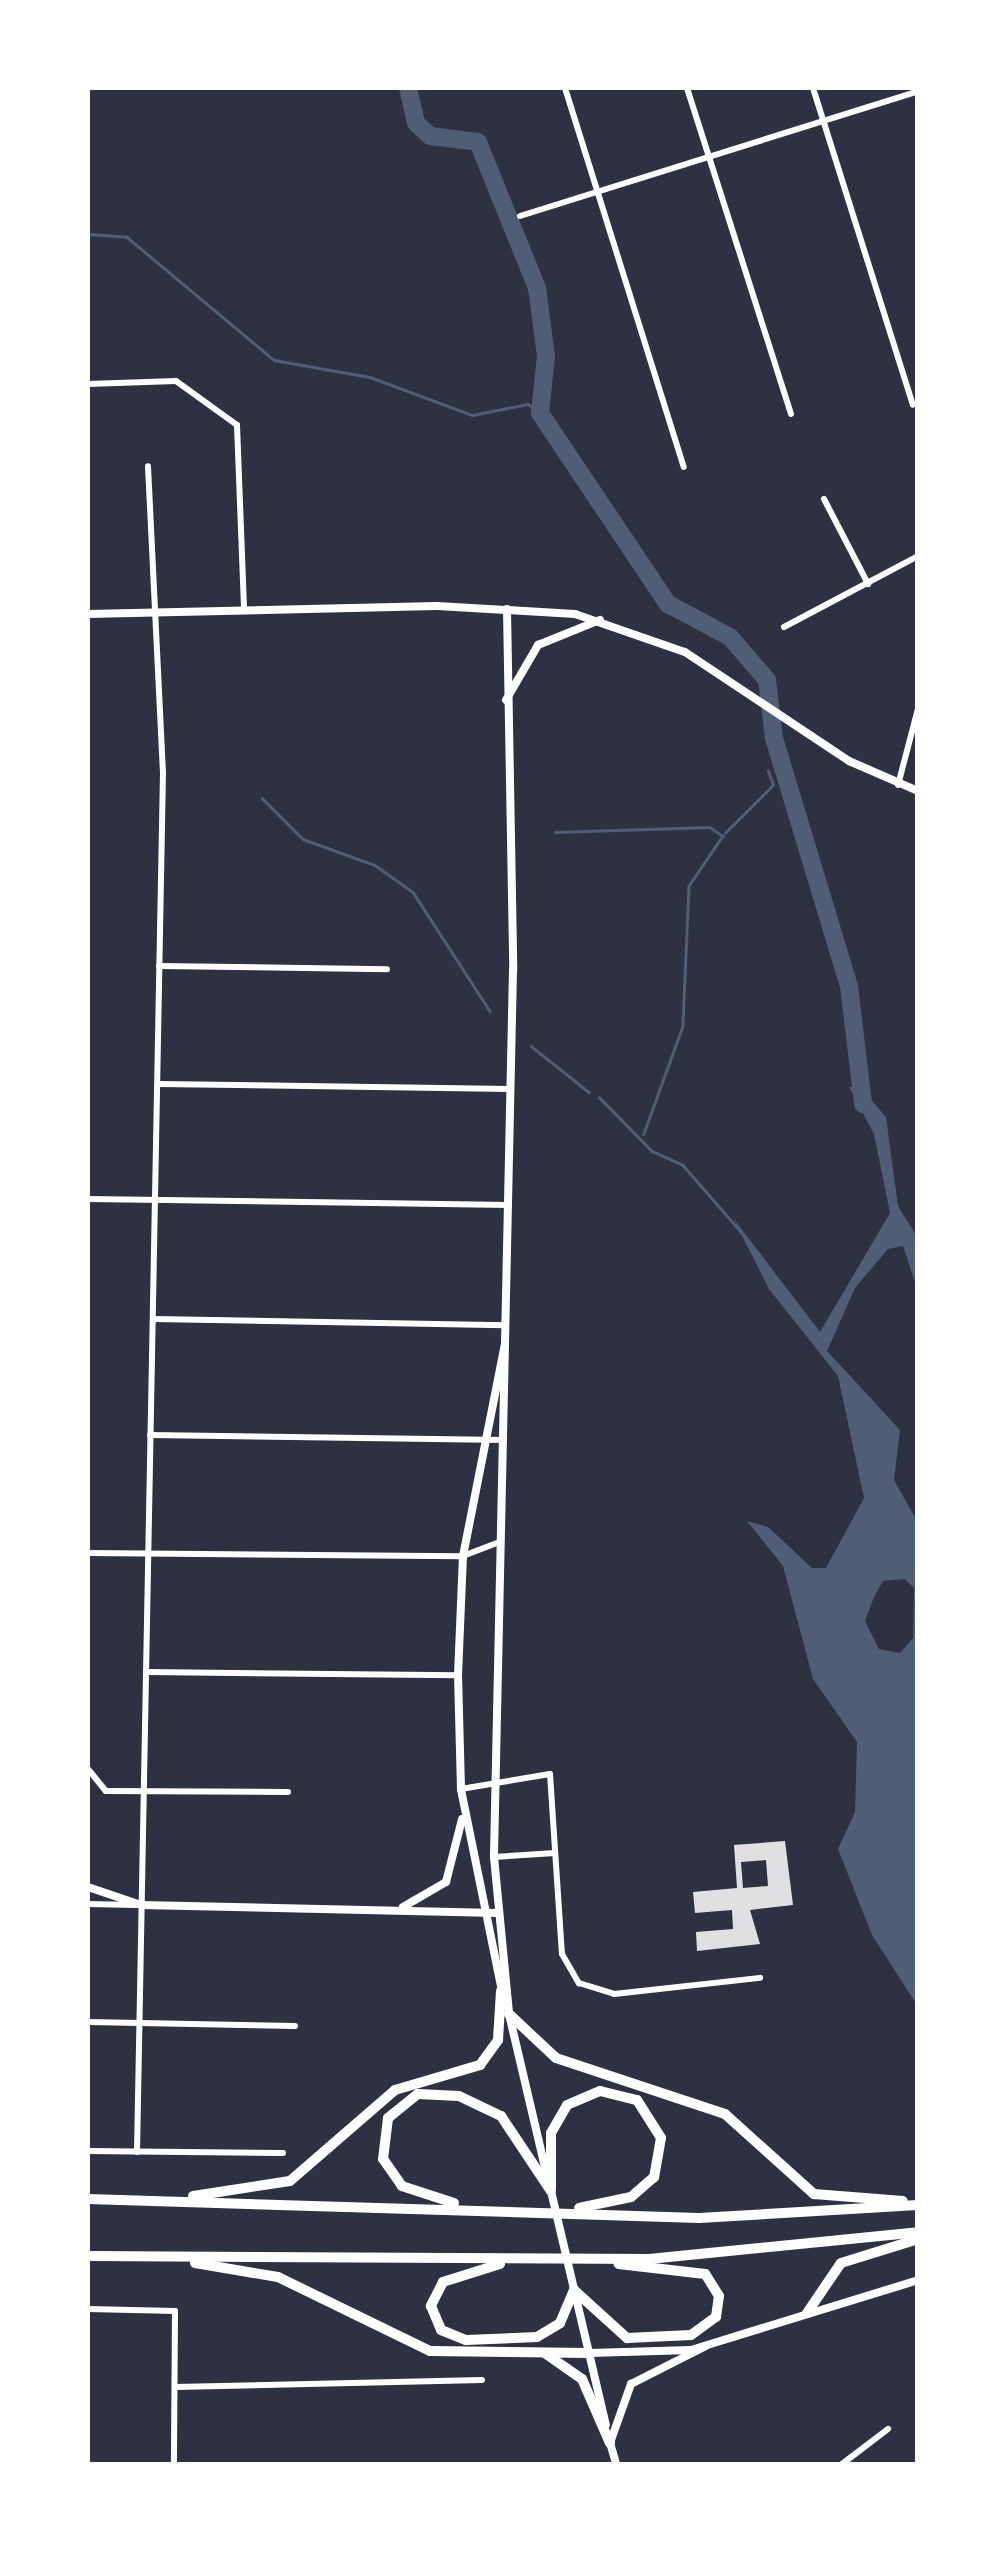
<!DOCTYPE html>
<style>
body{margin:0}
#map{position:relative;width:1005px;height:2552px;overflow:hidden;background:#2d3142;font-family:"Alegreya Sans",sans-serif}
div>[style]{position:absolute}
[style*='--x']{left:calc(var(--x)*1px);top:calc(var(--y)*1px);width:calc(var(--w)*1px);rotate:calc(var(--a)*1deg)}
.water>*{inset:0;background:#4f5d75}
.stream>*{height:2.5px;margin:-1.25px;padding:0 1.25px;transform-origin:1.25px;border-radius:1.25px;background:#4f5d75}
.river>*{height:18px;margin:-9px;padding:0 9px;transform-origin:9px;border-radius:9px;background:#4f5d75}
.building>*{inset:0;background:#e0e0e3}
.minor>*{height:6px;margin:-3px;padding:0 3px;transform-origin:3px;border-radius:3px;background:#fff}
.tertiary>*{height:8px;margin:-4px;padding:0 4px;transform-origin:4px;border-radius:4px;background:#fff}
.secondary>*{height:8px;margin:-4px;padding:0 4px;transform-origin:4px;border-radius:4px;background:#fff}
.motorway>*{height:10px;margin:-5px;padding:0 5px;transform-origin:5px;border-radius:5px;background:#fff}
span{translate:-50% -50%;white-space:nowrap;text-align:center;line-height:1.15;-webkit-text-stroke:8px #fff;paint-order:stroke}
.frame{position:absolute;inset:0;border:90px solid #fff;pointer-events:none}
</style>
<div id="map">
<div class="water">
<div style="clip-path:polygon(evenodd,859px 1086px,886px 1117px,898px 1206px,917px 1237px,917px 1288px,903px 1246px,888px 1249px,855px 1288px,827px 1351px,900px 1430px,894px 1480px,917px 1521px,917px 2005px,872px 1935px,838px 1849px,855px 1812px,857px 1742px,813px 1679px,783px 1566px,747px 1521px,768px 1527px,812px 1568px,826px 1568px,864px 1498px,838px 1376px,769px 1289px,733px 1218px,820px 1332px,890px 1213px,874px 1134px,849px 1087px,859px 1086px,905px 1579px,914px 1588px,913px 1638px,900px 1653px,879px 1649px,865px 1621px,874px 1597px,883px 1581px,905px 1579px)"></div>
</div>
<div class="stream">
<div style="--x:88;--y:234;--w:39;--a:4"></div>
<div style="--x:127;--y:237;--w:192;--a:39.9"></div>
<div style="--x:274;--y:360;--w:97;--a:10"></div>
<div style="--x:370;--y:377;--w:109;--a:20.4"></div>
<div style="--x:472;--y:415;--w:57;--a:-11.1"></div>
<div style="--x:528;--y:404;--w:15;--a:37"></div>
<div style="--x:262;--y:798;--w:58;--a:45"></div>
<div style="--x:303;--y:839;--w:77;--a:19.9"></div>
<div style="--x:375;--y:865;--w:47;--a:35.4"></div>
<div style="--x:413;--y:892;--w:142;--a:57.1"></div>
<div style="--x:555;--y:832;--w:155;--a:-1.8"></div>
<div style="--x:710;--y:827;--w:16;--a:35"></div>
<div style="--x:723;--y:836;--w:60;--a:124.2"></div>
<div style="--x:689;--y:886;--w:140;--a:92.5"></div>
<div style="--x:683;--y:1026;--w:115;--a:109.9"></div>
<div style="--x:725;--y:833;--w:68;--a:-45"></div>
<div style="--x:773;--y:785;--w:15;--a:-110"></div>
<div style="--x:531;--y:1046;--w:74;--a:38.4"></div>
<div style="--x:599;--y:1097;--w:76;--a:45.5"></div>
<div style="--x:652;--y:1151;--w:34;--a:24"></div>
<div style="--x:683;--y:1165;--w:91;--a:49"></div>
</div>
<div class="river">
<div style="--x:408;--y:88;--w:36;--a:77"></div>
<div style="--x:416;--y:123;--w:19;--a:43"></div>
<div style="--x:430;--y:136;--w:48;--a:7.1"></div>
<div style="--x:478;--y:142;--w:157;--a:68"></div>
<div style="--x:537;--y:288;--w:69;--a:82.5"></div>
<div style="--x:546;--y:356;--w:57;--a:96"></div>
<div style="--x:540;--y:413;--w:230;--a:56.2"></div>
<div style="--x:668;--y:604;--w:70;--a:28"></div>
<div style="--x:730;--y:637;--w:57;--a:49.3"></div>
<div style="--x:767;--y:680;--w:58;--a:83.1"></div>
<div style="--x:774;--y:738;--w:259;--a:73.2"></div>
<div style="--x:849;--y:986;--w:119;--a:83.2"></div>
</div>
<div class="building">
<div style="clip-path:polygon(evenodd,785px 1841px,793px 1905px,750px 1910px,760px 1944px,697px 1951px,696px 1932px,733px 1929px,732px 1910px,695px 1913px,693px 1892px,737px 1888px,734px 1845px,785px 1841px,766px 1860px,768px 1886px,743px 1888px,741px 1862px,766px 1860px)"></div>
</div>
<div class="minor">
<div style="--x:565;--y:88;--w:397;--a:72.6"></div>
<div style="--x:687;--y:88;--w:342;--a:72.3"></div>
<div style="--x:813;--y:88;--w:332;--a:72.5"></div>
<div style="--x:520;--y:216;--w:417;--a:-17.4"></div>
<div style="--x:88;--y:384;--w:88;--a:-2"></div>
<div style="--x:176;--y:381;--w:75;--a:35.8"></div>
<div style="--x:237;--y:425;--w:186;--a:87.8"></div>
<div style="--x:824;--y:499;--w:96;--a:62.6"></div>
<div style="--x:784;--y:627;--w:152;--a:-27.9"></div>
<div style="--x:898;--y:785;--w:79;--a:-75.3"></div>
<div style="--x:159;--y:966;--w:228;--a:0.8"></div>
<div style="--x:158;--y:1084;--w:352;--a:0.8"></div>
<div style="--x:88;--y:1199;--w:421;--a:0.8"></div>
<div style="--x:153;--y:1319;--w:353;--a:1"></div>
<div style="--x:150;--y:1435;--w:354;--a:0.8"></div>
<div style="--x:88;--y:1553;--w:375;--a:0.5"></div>
<div style="--x:463;--y:1556;--w:39;--a:-21"></div>
<div style="--x:146;--y:1672;--w:312;--a:0.6"></div>
<div style="--x:88;--y:1769;--w:28;--a:51"></div>
<div style="--x:106;--y:1791;--w:182;--a:0.3"></div>
<div style="--x:461;--y:1789;--w:90;--a:-9.6"></div>
<div style="--x:550;--y:1774;--w:180;--a:86.2"></div>
<div style="--x:562;--y:1954;--w:34;--a:60"></div>
<div style="--x:579;--y:1983;--w:37;--a:17"></div>
<div style="--x:614;--y:1994;--w:147;--a:-6.3"></div>
<div style="--x:494;--y:1857;--w:61;--a:-3.8"></div>
<div style="--x:88;--y:1904;--w:48;--a:1.2"></div>
<div style="--x:88;--y:2022;--w:207;--a:1.1"></div>
<div style="--x:88;--y:2151;--w:195;--a:0.6"></div>
<div style="--x:137;--y:2152;--w:1379;--a:-88.92"></div>
<div style="--x:163;--y:773;--w:307;--a:-92.8"></div>
<div style="--x:88;--y:2309;--w:87;--a:1.3"></div>
<div style="--x:175;--y:2311;--w:153;--a:90.4"></div>
<div style="--x:175;--y:2387;--w:307;--a:-1.3"></div>
<div style="--x:842;--y:2464;--w:58;--a:-37.3"></div>
</div>
<div class="tertiary">
<div style="--x:507;--y:609;--w:361;--a:89"></div>
<div style="--x:513;--y:970;--w:887;--a:91.23"></div>
<div style="--x:494;--y:1857;--w:158;--a:84.5"></div>
<div style="--x:88;--y:614;--w:349;--a:-1.3"></div>
<div style="--x:437;--y:606;--w:138;--a:3.3"></div>
<div style="--x:575;--y:614;--w:116;--a:19.1"></div>
<div style="--x:685;--y:652;--w:197;--a:33.6"></div>
<div style="--x:849;--y:761;--w:75;--a:23.5"></div>
<div style="--x:506;--y:700;--w:64;--a:-59.8"></div>
<div style="--x:538;--y:645;--w:67;--a:-22"></div>
<div style="--x:88;--y:1887;--w:56;--a:18.8"></div>
<div style="--x:141;--y:1905;--w:356;--a:1.3"></div>
<div style="--x:403;--y:1907;--w:50;--a:-30.2"></div>
<div style="--x:446;--y:1882;--w:65;--a:-75.7"></div>
<div style="--x:503;--y:1996;--w:211;--a:-101.5"></div>
<div style="--x:461;--y:1789;--w:114;--a:-91.5"></div>
<div style="--x:458;--y:1675;--w:119;--a:-87.6"></div>
<div style="--x:463;--y:1556;--w:216;--a:-78.8"></div>
<div style="--x:509;--y:2014;--w:166;--a:76.8"></div>
<div style="--x:590;--y:2353;--w:101;--a:-1.7"></div>
<div style="--x:691;--y:2350;--w:238;--a:-17.1"></div>
</div>
<div class="secondary">
<div style="--x:551;--y:2191;--w:240;--a:76.8"></div>
<div style="--x:609;--y:2439;--w:26;--a:74"></div>
<div style="--x:610;--y:2443;--w:63;--a:-70.4"></div>
<div style="--x:631;--y:2384;--w:84;--a:-26.9"></div>
</div>
<div class="motorway">
<div style="--x:509;--y:2014;--w:64;--a:43.1"></div>
<div style="--x:556;--y:2058;--w:178;--a:18.3"></div>
<div style="--x:725;--y:2114;--w:120;--a:42"></div>
<div style="--x:814;--y:2194;--w:89;--a:4.5"></div>
<div style="--x:551;--y:2187;--w:54;--a:-90"></div>
<div style="--x:551;--y:2133;--w:32;--a:-60"></div>
<div style="--x:567;--y:2105;--w:36;--a:-23"></div>
<div style="--x:600;--y:2091;--w:38;--a:14"></div>
<div style="--x:637;--y:2100;--w:45;--a:57.7"></div>
<div style="--x:661;--y:2138;--w:40;--a:100"></div>
<div style="--x:654;--y:2177;--w:30;--a:139"></div>
<div style="--x:631;--y:2197;--w:53;--a:168.1"></div>
<div style="--x:193;--y:2196;--w:98;--a:-8.8"></div>
<div style="--x:290;--y:2181;--w:139;--a:-40.9"></div>
<div style="--x:395;--y:2090;--w:89;--a:-16.4"></div>
<div style="--x:480;--y:2065;--w:31;--a:-54"></div>
<div style="--x:498;--y:2040;--w:49;--a:-86.5"></div>
<div style="--x:88;--y:2199;--w:611;--a:1.78"></div>
<div style="--x:699;--y:2218;--w:219;--a:-3.4"></div>
<div style="--x:454;--y:2203;--w:55;--a:-161.9"></div>
<div style="--x:402;--y:2186;--w:33;--a:-125"></div>
<div style="--x:383;--y:2159;--w:41;--a:-83"></div>
<div style="--x:388;--y:2118;--w:38;--a:-39"></div>
<div style="--x:418;--y:2094;--w:41;--a:2.8"></div>
<div style="--x:459;--y:2096;--w:47;--a:25.5"></div>
<div style="--x:501;--y:2116;--w:90;--a:56.3"></div>
<div style="--x:88;--y:2256;--w:561;--a:0.31"></div>
<div style="--x:649;--y:2259;--w:270;--a:-5.7"></div>
<div style="--x:195;--y:2263;--w:84;--a:9.6"></div>
<div style="--x:278;--y:2277;--w:169;--a:26"></div>
<div style="--x:430;--y:2351;--w:160;--a:0.7"></div>
<div style="--x:500;--y:2264;--w:60;--a:162.5"></div>
<div style="--x:443;--y:2282;--w:27;--a:117"></div>
<div style="--x:431;--y:2306;--w:26;--a:67"></div>
<div style="--x:441;--y:2330;--w:27;--a:22"></div>
<div style="--x:466;--y:2340;--w:71;--a:-2.4"></div>
<div style="--x:537;--y:2337;--w:27;--a:-31"></div>
<div style="--x:560;--y:2323;--w:36;--a:-67"></div>
<div style="--x:574;--y:2290;--w:72;--a:42.2"></div>
<div style="--x:627;--y:2338;--w:64;--a:-2.7"></div>
<div style="--x:691;--y:2335;--w:31;--a:-36"></div>
<div style="--x:716;--y:2317;--w:21;--a:-82"></div>
<div style="--x:719;--y:2296;--w:26;--a:-122"></div>
<div style="--x:705;--y:2274;--w:87;--a:-173.4"></div>
<div style="--x:807;--y:2313;--w:60;--a:-55.8"></div>
<div style="--x:841;--y:2263;--w:81;--a:-17.3"></div>
<div style="--x:546;--y:2354;--w:44;--a:34.8"></div>
<div style="--x:582;--y:2379;--w:70;--a:66.4"></div>
</div>
<div class="frame"></div>
</div>
